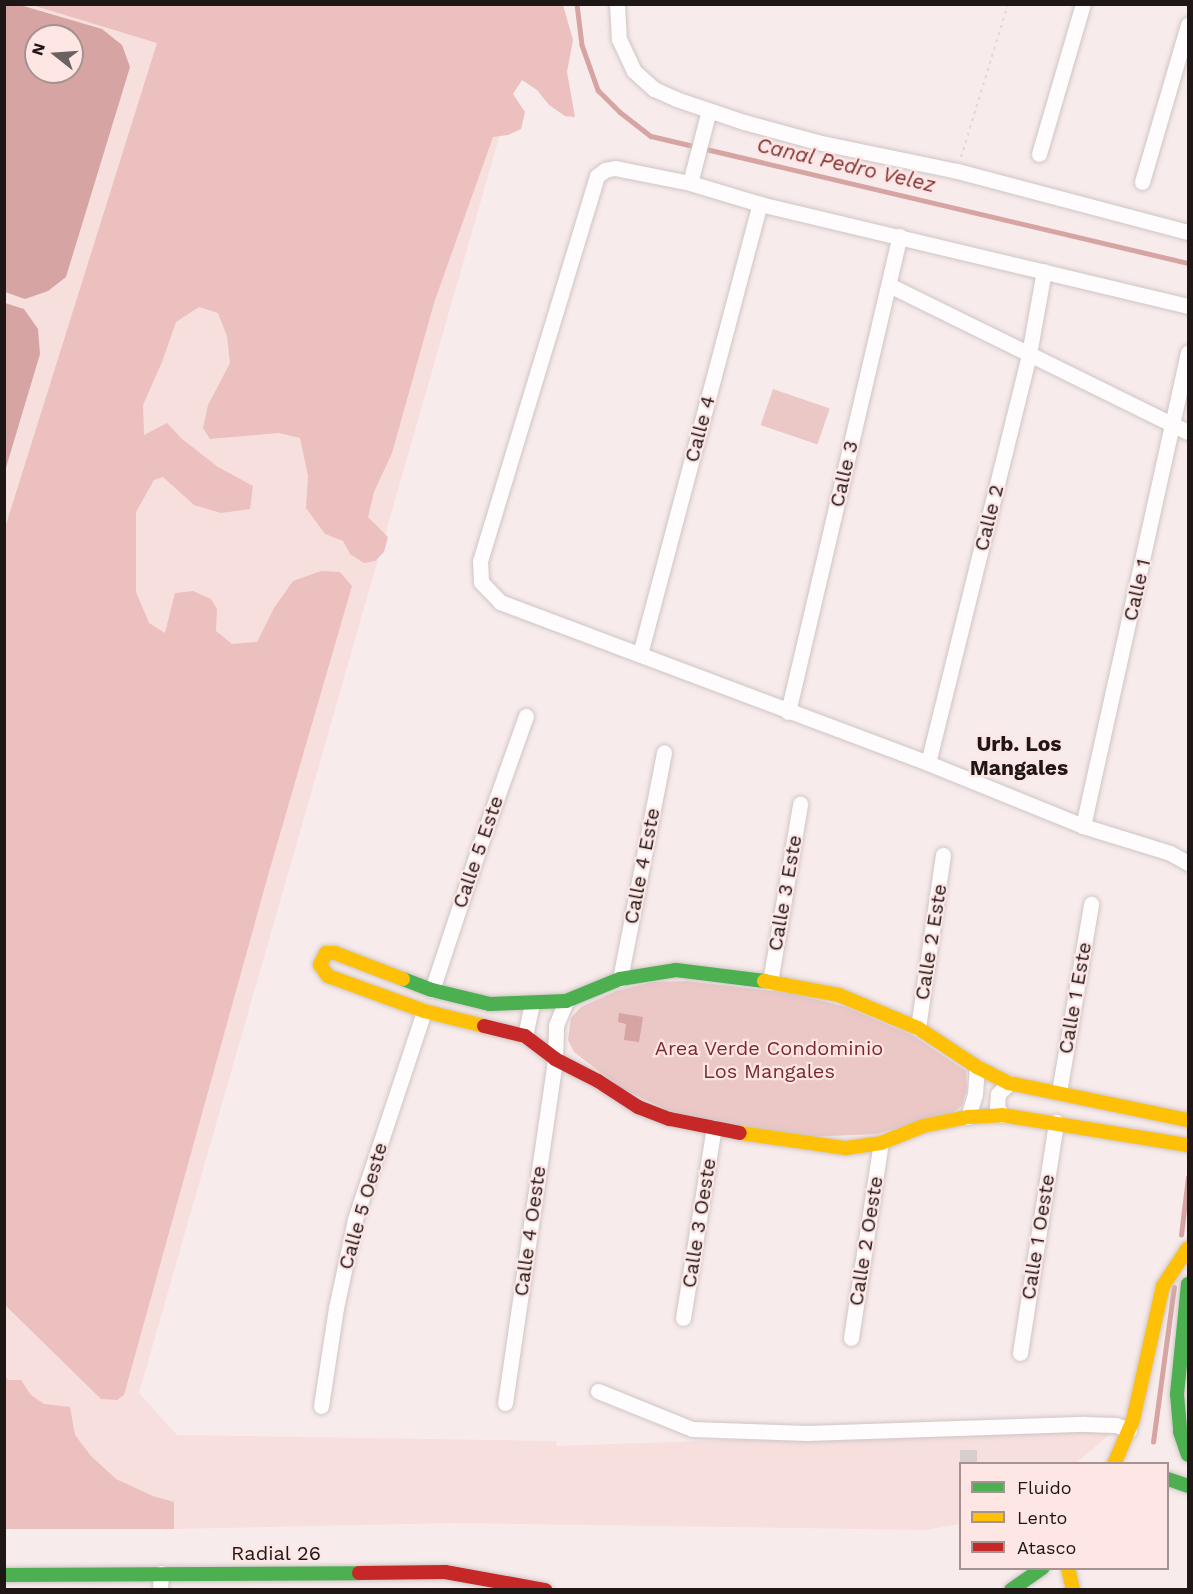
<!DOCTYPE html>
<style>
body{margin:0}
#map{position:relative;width:1193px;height:1594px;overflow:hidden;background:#f8ebeb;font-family:"Work Sans",sans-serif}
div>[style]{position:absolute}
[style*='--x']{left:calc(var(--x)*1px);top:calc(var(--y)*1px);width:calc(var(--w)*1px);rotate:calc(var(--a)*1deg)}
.built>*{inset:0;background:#f7dfde}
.green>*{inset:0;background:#ebc7c6;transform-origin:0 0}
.forest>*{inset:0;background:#ebc0bf}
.water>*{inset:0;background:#d6a4a2}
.stream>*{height:4.5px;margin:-2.25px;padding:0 2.25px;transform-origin:2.25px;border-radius:2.25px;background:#d6a4a2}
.building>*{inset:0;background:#d8cdcd;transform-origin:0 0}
.path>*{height:2px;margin-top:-1px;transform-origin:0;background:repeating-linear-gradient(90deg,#ddd9d9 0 3px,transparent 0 7.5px)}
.roads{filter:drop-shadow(0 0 2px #cfc5c5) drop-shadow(0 0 2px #cfc5c5)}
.street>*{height:15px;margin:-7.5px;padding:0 7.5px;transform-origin:7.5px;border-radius:7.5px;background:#fefcfc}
.fast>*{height:14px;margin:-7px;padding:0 7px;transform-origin:7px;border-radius:7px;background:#4caf50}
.slow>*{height:14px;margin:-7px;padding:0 7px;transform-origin:7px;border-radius:7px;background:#ffc107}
.jam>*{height:14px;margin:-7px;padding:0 7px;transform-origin:7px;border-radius:7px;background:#c62828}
span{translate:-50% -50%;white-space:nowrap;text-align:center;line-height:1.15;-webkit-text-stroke:4.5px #fee6e5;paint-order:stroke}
.street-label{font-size:20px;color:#1f1716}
.park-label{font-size:20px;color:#7a2a2e}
.water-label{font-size:21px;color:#823234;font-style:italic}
.neighbourhood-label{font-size:21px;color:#1f1716;font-weight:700}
.frame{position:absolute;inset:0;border:6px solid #1f1716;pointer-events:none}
.legend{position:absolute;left:959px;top:1462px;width:210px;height:108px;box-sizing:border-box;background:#fee6e5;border:2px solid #a59392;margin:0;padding:8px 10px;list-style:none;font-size:18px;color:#1f1716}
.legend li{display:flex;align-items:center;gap:12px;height:30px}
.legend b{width:30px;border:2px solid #a59392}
.north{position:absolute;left:24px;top:24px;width:60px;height:60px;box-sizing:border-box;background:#fee6e5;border:2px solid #a59392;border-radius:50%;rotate:287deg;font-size:16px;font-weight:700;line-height:24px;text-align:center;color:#1f1716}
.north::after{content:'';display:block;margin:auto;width:21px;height:27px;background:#6b6161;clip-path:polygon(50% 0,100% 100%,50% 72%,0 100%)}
</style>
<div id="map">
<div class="built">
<div style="clip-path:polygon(evenodd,5px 5px,537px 5px,139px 1393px,177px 1435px,556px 1441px,557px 1446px,1064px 1428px,1116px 1429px,1076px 1463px,960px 1464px,960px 1524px,926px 1530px,452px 1523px,174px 1529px,5px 1529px,5px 5px,36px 36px,72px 36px,72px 72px,36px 72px,36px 36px)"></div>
</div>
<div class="green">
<div style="left:773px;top:389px;width:60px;height:38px;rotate:19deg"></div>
<div style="clip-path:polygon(687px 981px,791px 993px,846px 1007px,912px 1035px,966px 1071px,967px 1088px,962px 1106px,952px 1113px,877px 1134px,806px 1137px,675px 1114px,621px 1088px,574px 1052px,568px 1040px,571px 1018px,581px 1007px,616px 991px,652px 982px)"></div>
</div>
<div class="forest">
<div style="clip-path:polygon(32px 5px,563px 5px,573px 40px,567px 72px,575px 117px,565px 116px,549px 105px,537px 90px,522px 80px,513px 94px,525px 112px,521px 129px,508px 135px,493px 137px,434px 303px,392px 453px,374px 492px,368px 517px,388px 537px,384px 552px,375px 561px,364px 563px,350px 554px,343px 541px,325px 534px,306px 508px,308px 476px,300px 438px,279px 433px,210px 439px,203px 428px,208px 405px,230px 363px,227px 336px,218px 313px,199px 307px,176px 322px,162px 362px,143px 405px,144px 435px,167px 423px,182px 439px,218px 467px,253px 486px,250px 509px,221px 513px,194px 505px,163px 477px,154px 480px,136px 512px,136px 592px,149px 623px,165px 633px,175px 593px,193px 591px,211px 599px,217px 609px,216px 631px,232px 644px,257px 642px,274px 608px,293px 581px,321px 571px,340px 572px,352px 586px,269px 872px,124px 1395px,117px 1400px,101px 1399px,5px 1305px,4px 531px,157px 43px)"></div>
<div style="clip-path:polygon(4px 1375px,8px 1380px,21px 1380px,31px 1395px,44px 1404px,70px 1407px,75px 1435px,91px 1456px,116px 1479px,153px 1496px,174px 1502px,174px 1529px,5px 1529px)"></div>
</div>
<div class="water">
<div style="clip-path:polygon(evenodd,5px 4px,20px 5px,102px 29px,122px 45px,130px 67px,66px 277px,48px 291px,25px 299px,5px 292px,5px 4px,36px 36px,72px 36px,72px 72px,36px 72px,36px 36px)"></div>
<div style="clip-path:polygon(5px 303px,24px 309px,38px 329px,40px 354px,5px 471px)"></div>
<div style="clip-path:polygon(619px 1013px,643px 1017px,639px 1042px,624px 1040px,626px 1024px,618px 1022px)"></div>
</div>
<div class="stream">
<div style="--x:577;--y:4;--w:41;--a:83"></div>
<div style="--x:582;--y:45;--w:48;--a:70.4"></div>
<div style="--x:598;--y:90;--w:31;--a:45"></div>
<div style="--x:620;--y:112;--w:39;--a:38"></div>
<div style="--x:651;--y:136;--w:552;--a:13.31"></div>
<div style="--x:1181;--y:1235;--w:58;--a:-83.1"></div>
<div style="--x:1153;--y:1442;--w:156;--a:-82.3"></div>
</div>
<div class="building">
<div style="left:960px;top:1450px;width:17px;height:14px"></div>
</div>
<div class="path">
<div style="--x:961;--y:157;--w:160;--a:-72.9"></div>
</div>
<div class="roads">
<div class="street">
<div style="--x:617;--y:4;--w:35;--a:87"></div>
<div style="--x:619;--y:39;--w:35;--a:65"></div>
<div style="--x:634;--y:71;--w:27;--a:42"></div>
<div style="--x:654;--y:89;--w:24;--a:24"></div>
<div style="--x:676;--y:99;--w:72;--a:18.7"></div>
<div style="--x:744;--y:122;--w:76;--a:15.3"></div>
<div style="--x:817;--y:142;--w:143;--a:11.7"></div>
<div style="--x:957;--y:171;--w:239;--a:14.8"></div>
<div style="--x:1039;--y:154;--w:156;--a:-73.7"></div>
<div style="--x:1142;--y:182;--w:164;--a:-73.7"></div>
<div style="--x:690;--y:183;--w:75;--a:-75.4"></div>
<div style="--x:889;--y:285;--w:333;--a:26.2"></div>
<div style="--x:1188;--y:306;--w:440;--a:-166.6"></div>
<div style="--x:760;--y:204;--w:73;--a:-163.3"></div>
<div style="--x:690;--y:183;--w:76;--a:-168.7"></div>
<div style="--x:615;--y:168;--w:10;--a:169"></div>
<div style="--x:605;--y:170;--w:10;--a:143"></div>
<div style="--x:597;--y:176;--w:402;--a:106.9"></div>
<div style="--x:480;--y:561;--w:21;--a:87"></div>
<div style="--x:481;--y:582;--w:28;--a:46"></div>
<div style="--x:500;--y:602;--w:457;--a:20.6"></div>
<div style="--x:928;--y:763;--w:167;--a:22.1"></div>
<div style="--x:1083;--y:826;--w:91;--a:17.2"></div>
<div style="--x:1170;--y:853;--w:21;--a:29"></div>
<div style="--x:640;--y:654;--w:466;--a:-75.1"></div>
<div style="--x:788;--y:712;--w:489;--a:-76.8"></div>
<div style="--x:928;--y:763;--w:421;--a:-76.1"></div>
<div style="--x:1029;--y:354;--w:84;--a:-79.8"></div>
<div style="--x:1083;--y:826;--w:485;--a:-77.5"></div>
<div style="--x:620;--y:979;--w:231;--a:-79"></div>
<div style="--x:770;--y:982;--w:181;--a:-80.4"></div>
<div style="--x:432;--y:990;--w:153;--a:-71.7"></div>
<div style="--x:480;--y:845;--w:137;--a:-70.4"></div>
<div style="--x:918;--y:1028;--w:175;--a:-81.8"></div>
<div style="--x:525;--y:1036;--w:33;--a:-78"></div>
<div style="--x:1059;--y:1092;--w:191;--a:-80.3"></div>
<div style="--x:1002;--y:1115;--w:9;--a:-122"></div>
<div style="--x:997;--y:1107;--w:13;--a:-86"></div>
<div style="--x:998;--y:1094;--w:16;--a:-45"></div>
<div style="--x:968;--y:1117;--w:24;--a:-73"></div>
<div style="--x:975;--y:1094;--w:27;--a:-86"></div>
<div style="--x:683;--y:1318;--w:193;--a:-80.8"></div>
<div style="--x:851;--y:1338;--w:197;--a:-81.3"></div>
<div style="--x:1020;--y:1353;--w:234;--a:-81.1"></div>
<div style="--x:598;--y:1391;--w:101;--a:22"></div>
<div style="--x:692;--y:1429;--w:115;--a:2"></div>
<div style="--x:807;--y:1433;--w:278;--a:-1.9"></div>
<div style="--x:1085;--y:1424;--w:31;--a:2"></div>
<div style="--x:1116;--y:1425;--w:14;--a:21"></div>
<div style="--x:505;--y:1403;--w:348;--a:-81.7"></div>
<div style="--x:555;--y:1059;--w:34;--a:-88"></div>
<div style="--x:556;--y:1025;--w:26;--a:-67"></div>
<div style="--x:321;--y:1406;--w:99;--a:-81.3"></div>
<div style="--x:336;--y:1308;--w:91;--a:-77.9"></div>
<div style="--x:355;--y:1219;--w:219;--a:-71.6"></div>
<div style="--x:160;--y:1590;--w:17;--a:-87"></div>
</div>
<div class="fast">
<div style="--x:403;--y:979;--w:31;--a:21"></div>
<div style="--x:432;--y:990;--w:60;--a:13.6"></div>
<div style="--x:490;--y:1004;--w:76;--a:-2.3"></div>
<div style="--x:566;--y:1001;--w:58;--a:-22.2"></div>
<div style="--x:620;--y:979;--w:57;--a:-9.1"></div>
<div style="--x:676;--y:970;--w:89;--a:7.1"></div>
<div style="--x:1188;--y:1284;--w:111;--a:95.7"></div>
<div style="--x:1177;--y:1394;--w:38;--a:85"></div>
<div style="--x:1180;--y:1432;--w:24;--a:71"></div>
<div style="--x:1168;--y:1479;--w:21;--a:19"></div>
<div style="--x:4;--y:1575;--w:355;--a:-0.3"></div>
<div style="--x:1011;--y:1590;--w:39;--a:-35"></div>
</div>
<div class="slow">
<div style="--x:403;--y:979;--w:73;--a:-159.1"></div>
<div style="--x:335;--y:953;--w:9;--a:180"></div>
<div style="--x:326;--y:953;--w:13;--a:117"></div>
<div style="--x:320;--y:965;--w:14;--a:54"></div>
<div style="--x:328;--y:976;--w:102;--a:20"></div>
<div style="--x:424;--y:1011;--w:62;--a:14"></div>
<div style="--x:764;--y:981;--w:76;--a:10.6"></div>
<div style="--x:839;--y:995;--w:86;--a:22.7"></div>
<div style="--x:918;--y:1028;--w:71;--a:33.5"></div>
<div style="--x:977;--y:1067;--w:36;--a:27"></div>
<div style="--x:1009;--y:1083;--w:183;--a:11.7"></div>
<div style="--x:740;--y:1133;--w:107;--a:8.1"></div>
<div style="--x:846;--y:1148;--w:35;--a:-8"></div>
<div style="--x:881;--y:1143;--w:45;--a:-22"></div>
<div style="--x:923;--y:1126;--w:46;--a:-11.3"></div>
<div style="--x:968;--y:1117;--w:34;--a:-3"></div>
<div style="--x:1002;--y:1115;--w:188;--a:9.2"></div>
<div style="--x:1114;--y:1464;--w:48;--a:-66.6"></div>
<div style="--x:1133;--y:1420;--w:137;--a:-77.4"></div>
<div style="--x:1163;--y:1286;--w:45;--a:-56.7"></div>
<div style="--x:1068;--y:1568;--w:23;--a:77"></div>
</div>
<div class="jam">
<div style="--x:484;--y:1026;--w:42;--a:13.7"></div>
<div style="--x:525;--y:1036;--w:38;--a:37"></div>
<div style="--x:555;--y:1059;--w:48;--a:27.1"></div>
<div style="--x:598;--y:1081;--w:48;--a:33"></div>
<div style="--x:638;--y:1107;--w:34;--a:21"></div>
<div style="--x:670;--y:1119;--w:71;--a:11.3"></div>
<div style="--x:359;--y:1573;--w:86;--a:-0.7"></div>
<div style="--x:445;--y:1572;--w:102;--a:10.2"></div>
</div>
</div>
<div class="street-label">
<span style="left:700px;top:429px;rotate:-75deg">Calle 4</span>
<span style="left:844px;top:474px;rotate:-77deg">Calle 3</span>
<span style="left:989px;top:518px;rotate:-76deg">Calle 2</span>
<span style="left:1137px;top:590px;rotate:-77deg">Calle 1</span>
<span style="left:478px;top:852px;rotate:-71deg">Calle 5 Este</span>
<span style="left:642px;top:866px;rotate:-79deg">Calle 4 Este</span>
<span style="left:785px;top:893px;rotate:-80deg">Calle 3 Este</span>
<span style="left:931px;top:942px;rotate:-81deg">Calle 2 Este</span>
<span style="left:1075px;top:998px;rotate:-80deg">Calle 1 Este</span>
<span style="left:363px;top:1206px;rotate:-74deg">Calle 5 Oeste</span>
<span style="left:699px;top:1223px;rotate:-81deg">Calle 3 Oeste</span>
<span style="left:530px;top:1231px;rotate:-82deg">Calle 4 Oeste</span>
<span style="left:1038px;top:1237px;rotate:-81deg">Calle 1 Oeste</span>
<span style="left:866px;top:1241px;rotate:-81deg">Calle 2 Oeste</span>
<span style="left:276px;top:1553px">Radial 26</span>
</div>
<div class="park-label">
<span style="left:769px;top:1060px">Area Verde Condominio<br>Los Mangales</span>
</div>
<div class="water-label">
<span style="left:846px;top:165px;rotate:13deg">Canal Pedro Velez</span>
</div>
<div class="neighbourhood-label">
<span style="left:1019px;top:756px">Urb. Los<br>Mangales</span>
</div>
<div class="frame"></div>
<ul class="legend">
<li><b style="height:8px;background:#4caf50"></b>Fluido</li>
<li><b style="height:8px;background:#ffc107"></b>Lento</li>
<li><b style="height:8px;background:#c62828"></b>Atasco</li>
</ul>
<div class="north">N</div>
</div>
